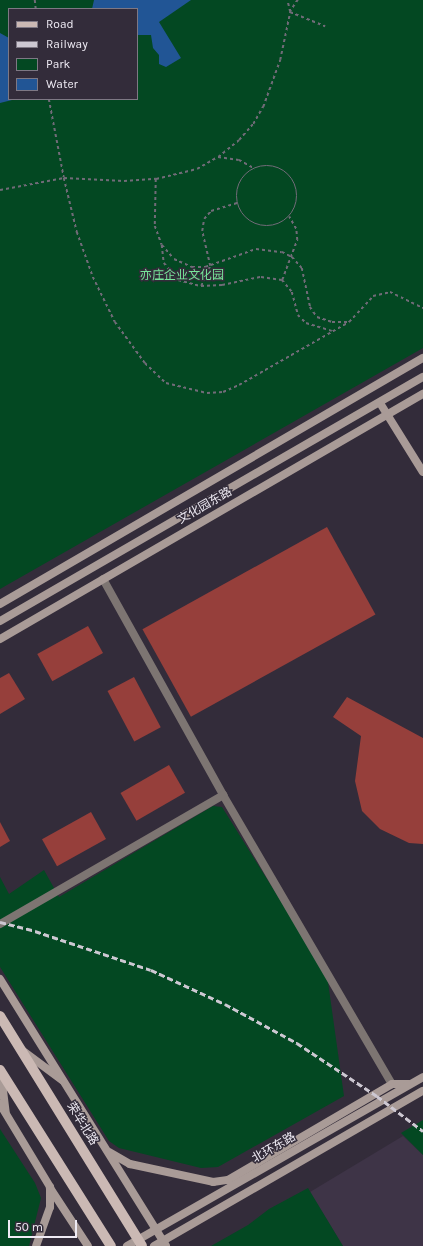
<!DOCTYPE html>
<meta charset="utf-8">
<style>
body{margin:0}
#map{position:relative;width:423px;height:1246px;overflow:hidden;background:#332c3a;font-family:Karla,"Noto Sans SC",sans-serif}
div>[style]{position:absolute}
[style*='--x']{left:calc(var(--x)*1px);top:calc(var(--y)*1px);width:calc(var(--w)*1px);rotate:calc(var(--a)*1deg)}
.built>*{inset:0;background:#3e3447}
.green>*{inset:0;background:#034822}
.water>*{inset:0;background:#215595}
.building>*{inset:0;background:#963f3b;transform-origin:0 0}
.path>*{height:1.5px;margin-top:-0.75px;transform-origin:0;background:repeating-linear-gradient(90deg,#716b78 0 3px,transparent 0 6px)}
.path>.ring{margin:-0.75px;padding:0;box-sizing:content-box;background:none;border:1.5px solid #716b78;border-radius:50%}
.street>*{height:8px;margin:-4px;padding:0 4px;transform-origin:4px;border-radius:4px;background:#7d7572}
.secondary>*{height:8px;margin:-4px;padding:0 4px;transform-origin:4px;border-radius:4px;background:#a99b97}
.primary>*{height:10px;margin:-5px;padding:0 5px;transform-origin:5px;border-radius:5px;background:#cbb9b4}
.rail>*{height:2.5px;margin-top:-1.25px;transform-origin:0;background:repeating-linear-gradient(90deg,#cdc8d2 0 6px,transparent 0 9px)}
span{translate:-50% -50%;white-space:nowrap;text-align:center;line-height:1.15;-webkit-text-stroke:3px #332c3a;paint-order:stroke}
.park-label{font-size:12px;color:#77e69a}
.street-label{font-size:12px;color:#efebf4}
.legend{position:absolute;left:8px;top:8px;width:130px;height:92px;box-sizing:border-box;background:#332c3a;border:1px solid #7e7884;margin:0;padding:5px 7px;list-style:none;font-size:12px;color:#efebf4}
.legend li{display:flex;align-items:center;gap:8px;height:20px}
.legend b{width:20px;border:1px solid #7e7884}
.scale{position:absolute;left:8px;top:1220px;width:69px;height:18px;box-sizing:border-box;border:2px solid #efebf4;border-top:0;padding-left:5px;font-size:12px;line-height:14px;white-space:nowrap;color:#efebf4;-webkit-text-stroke:3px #332c3a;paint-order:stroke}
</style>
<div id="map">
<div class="built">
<div style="clip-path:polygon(403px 1136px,423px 1155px,423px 1246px,343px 1246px,310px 1192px)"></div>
</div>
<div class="green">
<div style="clip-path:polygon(evenodd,0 0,423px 0,423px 348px,0 589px,0 0,9px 9px,137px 9px,137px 99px,9px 99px,9px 9px)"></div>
<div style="clip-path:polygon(213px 806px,222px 807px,327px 975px,344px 1096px,218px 1167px,201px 1168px,119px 1148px,109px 1141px,0 967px,0 877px,9px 894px,44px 870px,59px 897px)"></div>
<div style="clip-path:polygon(423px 1120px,423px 1155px,401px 1133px)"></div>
<div style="clip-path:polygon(0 1129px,35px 1183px,41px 1198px,29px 1246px,0 1246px)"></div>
<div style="clip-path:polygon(308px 1188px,343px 1246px,211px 1246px,248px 1225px,269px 1209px)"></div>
</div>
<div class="water">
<div style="clip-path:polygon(94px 0,191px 0,159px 22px,181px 58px,166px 67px,159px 64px,159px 55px,153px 48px,151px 35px,137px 35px,137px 9px,92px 9px)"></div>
<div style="clip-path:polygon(0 33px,9px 38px,9px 99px,16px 99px,0 103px)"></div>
</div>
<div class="building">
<div style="left:327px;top:527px;width:100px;height:211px;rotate:61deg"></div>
<div style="left:88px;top:626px;width:31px;height:58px;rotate:61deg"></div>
<div style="clip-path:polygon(9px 673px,25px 699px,0 714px,0 678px)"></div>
<div style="left:134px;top:677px;width:57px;height:30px;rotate:62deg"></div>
<div style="clip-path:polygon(347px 697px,423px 738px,423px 844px,409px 843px,380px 829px,362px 811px,355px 781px,361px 736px,333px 717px)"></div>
<div style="left:169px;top:765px;width:32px;height:56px;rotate:60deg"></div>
<div style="left:91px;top:812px;width:31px;height:56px;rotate:61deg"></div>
<div style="clip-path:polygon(0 822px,10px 841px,0 847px)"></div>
</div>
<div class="path">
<div style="--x:35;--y:0;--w:9;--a:84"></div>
<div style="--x:298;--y:0;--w:14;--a:124"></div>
<div style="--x:290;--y:12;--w:38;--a:22"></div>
<div style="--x:49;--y:99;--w:80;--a:79.2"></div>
<div style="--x:64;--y:178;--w:56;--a:76.5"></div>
<div style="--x:77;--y:232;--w:48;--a:70.4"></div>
<div style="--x:93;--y:277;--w:50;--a:63.9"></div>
<div style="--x:115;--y:322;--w:51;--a:53.8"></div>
<div style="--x:145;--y:363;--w:29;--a:44"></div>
<div style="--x:166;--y:383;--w:42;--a:13.7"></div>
<div style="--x:207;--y:393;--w:16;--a:-4"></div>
<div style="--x:223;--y:392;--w:17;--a:-24"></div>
<div style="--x:239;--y:385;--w:127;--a:-29.8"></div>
<div style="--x:349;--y:322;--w:35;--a:-47"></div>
<div style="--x:373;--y:296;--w:17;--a:-13"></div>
<div style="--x:390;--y:292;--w:37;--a:26"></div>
<div style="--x:218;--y:157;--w:21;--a:8"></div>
<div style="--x:239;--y:160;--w:18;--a:29"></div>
<div class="ring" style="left:237px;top:166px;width:58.5px;height:58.5px"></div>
<div style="--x:156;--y:179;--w:47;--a:91.2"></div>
<div style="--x:155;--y:226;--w:20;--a:70"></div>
<div style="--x:162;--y:245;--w:18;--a:84"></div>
<div style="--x:164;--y:263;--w:22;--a:51"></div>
<div style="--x:178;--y:280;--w:24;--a:15"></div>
<div style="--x:201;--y:286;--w:21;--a:-3"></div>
<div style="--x:222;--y:285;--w:40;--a:-12"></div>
<div style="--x:261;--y:277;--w:21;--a:8"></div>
<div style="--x:282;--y:280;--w:16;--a:50"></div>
<div style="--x:292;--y:292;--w:24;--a:75"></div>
<div style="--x:298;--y:315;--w:11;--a:45"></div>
<div style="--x:306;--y:323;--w:27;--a:17"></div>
<div style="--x:0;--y:190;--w:65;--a:-10.6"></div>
<div style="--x:64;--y:178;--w:60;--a:2.9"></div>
<div style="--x:124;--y:181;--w:32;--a:-4"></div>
<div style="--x:156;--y:179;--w:42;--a:-13.7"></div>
<div style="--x:197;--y:169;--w:24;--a:-30"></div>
<div style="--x:218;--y:157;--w:27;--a:-39"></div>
<div style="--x:239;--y:140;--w:21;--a:-49"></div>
<div style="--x:253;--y:124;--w:20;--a:-60"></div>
<div style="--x:263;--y:107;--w:50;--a:-70.1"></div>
<div style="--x:280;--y:60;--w:49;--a:-78.2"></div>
<div style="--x:290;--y:12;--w:12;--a:-104"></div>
<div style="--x:162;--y:245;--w:18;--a:49"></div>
<div style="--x:174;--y:259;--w:20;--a:24"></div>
<div style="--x:192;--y:267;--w:13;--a:0"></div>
<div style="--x:205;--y:267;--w:54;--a:-19.4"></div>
<div style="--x:256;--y:249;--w:26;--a:7"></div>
<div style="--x:282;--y:252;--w:11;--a:27"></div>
<div style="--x:292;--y:257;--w:15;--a:48"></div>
<div style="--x:302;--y:268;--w:40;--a:78"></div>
<div style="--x:310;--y:307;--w:12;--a:55"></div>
<div style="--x:317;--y:317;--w:16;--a:18"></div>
<div style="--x:332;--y:322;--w:17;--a:0"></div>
<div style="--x:282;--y:280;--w:43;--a:-69.4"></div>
<div style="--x:297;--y:240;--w:11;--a:-95"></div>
<div style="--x:296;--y:229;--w:14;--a:-120"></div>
<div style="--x:201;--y:286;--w:22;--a:-66"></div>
<div style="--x:210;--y:266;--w:36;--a:-103"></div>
<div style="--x:202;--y:231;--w:12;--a:-81"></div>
<div style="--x:204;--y:219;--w:11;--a:-49"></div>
<div style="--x:211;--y:211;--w:28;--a:-17"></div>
</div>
<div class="street">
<div style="--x:103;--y:579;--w:247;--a:60.9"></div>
<div style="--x:223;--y:795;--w:335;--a:59.7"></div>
<div style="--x:0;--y:924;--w:258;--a:-30"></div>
</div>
<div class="secondary">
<div style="--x:380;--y:403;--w:81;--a:58.1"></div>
<div style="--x:0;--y:604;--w:489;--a:-30.2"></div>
<div style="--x:0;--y:621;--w:488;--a:-30"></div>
<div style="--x:0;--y:639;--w:489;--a:-30.1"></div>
<div style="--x:0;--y:979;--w:314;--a:58.1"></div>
<div style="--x:23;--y:1051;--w:49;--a:36.6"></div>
<div style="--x:1;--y:1074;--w:38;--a:83"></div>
<div style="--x:0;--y:1104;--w:97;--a:58.9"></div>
<div style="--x:50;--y:1187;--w:20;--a:90"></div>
<div style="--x:50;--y:1207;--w:41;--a:109.7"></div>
<div style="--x:109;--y:1152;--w:24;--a:30"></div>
<div style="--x:130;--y:1164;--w:85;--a:12.2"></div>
<div style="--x:213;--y:1182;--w:15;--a:-8"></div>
<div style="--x:228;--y:1180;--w:190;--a:-30.3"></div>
<div style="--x:392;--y:1084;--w:17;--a:0"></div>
<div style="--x:50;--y:1188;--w:69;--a:56.8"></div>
<div style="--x:127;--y:1246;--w:341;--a:-29.7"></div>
<div style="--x:154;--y:1246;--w:310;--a:-30"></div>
</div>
<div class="primary">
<div style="--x:0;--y:1016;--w:270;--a:58.3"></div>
<div style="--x:0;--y:1070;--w:208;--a:57.8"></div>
</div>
<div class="rail">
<div style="--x:0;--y:922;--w:36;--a:14"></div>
<div style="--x:35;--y:931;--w:122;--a:18.6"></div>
<div style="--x:151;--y:970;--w:81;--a:24.7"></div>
<div style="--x:225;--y:1004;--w:82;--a:28.4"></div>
<div style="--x:297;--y:1043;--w:96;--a:33.5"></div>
<div style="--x:377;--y:1096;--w:58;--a:37.3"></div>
</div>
<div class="park-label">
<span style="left:182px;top:276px">亦庄企业文化园</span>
</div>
<div class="street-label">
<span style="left:205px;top:506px;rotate:-30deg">文化园东路</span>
<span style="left:82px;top:1124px;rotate:58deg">荣华北路</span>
<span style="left:274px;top:1148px;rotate:-30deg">北环东路</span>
</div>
<ul class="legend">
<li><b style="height:5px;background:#cbb9b4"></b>Road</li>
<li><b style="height:5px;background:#cdc8d2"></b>Railway</li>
<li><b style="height:11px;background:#034822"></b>Park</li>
<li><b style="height:11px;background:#215595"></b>Water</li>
</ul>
<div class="scale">50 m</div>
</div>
